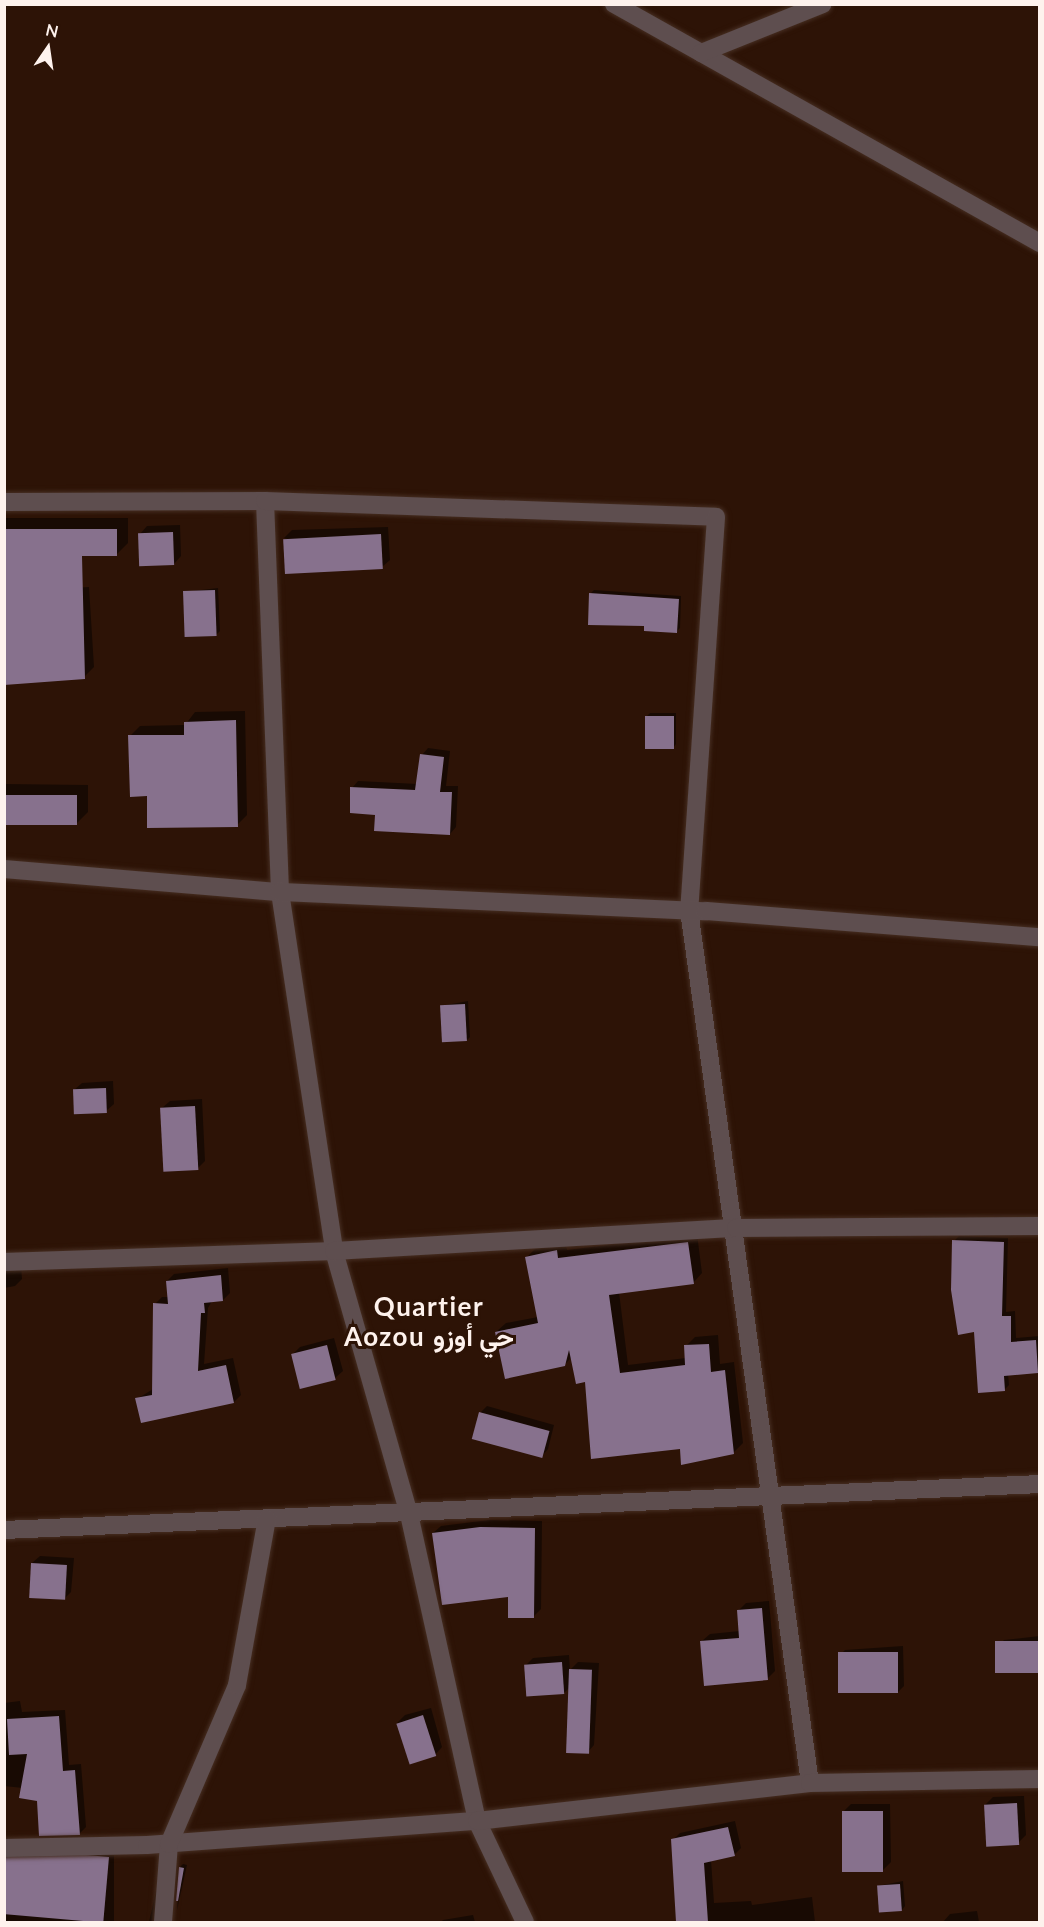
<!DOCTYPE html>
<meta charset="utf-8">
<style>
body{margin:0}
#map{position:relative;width:1044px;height:1927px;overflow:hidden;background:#2d1306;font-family:Lato,Vazirmatn,sans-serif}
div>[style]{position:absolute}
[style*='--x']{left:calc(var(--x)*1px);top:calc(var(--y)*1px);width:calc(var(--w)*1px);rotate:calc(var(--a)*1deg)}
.shadow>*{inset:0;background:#0007;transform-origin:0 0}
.building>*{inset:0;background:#87718d;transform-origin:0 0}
.roads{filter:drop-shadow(0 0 2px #462e22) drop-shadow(0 0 2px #462e22)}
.minor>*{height:18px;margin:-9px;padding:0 9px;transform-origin:9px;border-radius:9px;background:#5e4e4f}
span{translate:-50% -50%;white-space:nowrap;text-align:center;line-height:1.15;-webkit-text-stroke:6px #2d1306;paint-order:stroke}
.district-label{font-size:26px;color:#fef2ed;font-weight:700;letter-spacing:1.5px}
.frame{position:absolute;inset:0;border:6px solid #fef2ed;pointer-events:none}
.north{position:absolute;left:18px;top:18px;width:60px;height:60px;-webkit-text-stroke:4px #2d1306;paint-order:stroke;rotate:13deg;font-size:16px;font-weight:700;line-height:24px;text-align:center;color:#fef2ed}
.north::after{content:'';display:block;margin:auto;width:21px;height:27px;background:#fef2ed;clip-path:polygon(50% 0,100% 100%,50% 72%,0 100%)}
</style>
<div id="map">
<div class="shadow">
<div style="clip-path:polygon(4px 518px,128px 518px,128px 543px,116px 555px,4px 555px)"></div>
<div style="clip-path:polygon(180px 525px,181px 556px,174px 564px,140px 534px,147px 526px)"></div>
<div style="clip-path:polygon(388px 527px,390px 560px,382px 567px,284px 538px,292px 530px)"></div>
<div style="clip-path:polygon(89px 587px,94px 667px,84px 677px,4px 592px)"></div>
<div style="clip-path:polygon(218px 588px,220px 631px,216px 635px,185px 592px)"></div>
<div style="clip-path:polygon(594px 590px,681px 596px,680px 628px,677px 631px,646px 625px,591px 593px)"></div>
<div style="clip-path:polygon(245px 711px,247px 815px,237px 825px,130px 736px,140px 726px,185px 725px,195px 712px)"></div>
<div style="clip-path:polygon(650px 713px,676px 713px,676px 744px,673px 748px,646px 717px)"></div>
<div style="clip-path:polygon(428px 748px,450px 751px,446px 786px,458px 786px,456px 827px,450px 834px,377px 813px,352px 788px,358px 781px,418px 784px,422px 755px)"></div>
<div style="clip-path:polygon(4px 784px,88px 785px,88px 812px,76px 824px,4px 823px)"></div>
<div style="clip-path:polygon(468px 1001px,470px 1037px,467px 1040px,441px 1006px)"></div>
<div style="clip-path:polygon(113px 1081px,114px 1104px,106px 1111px,74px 1090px,82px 1083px)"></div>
<div style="clip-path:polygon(202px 1099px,205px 1161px,198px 1168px,162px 1108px,170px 1101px)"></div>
<div style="clip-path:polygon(697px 1234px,702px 1273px,693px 1283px,619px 1292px,628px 1365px,686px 1358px,686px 1346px,695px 1337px,718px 1335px,720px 1364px,734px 1362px,743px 1443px,734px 1452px,681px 1447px,586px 1381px,572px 1357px,564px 1365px,496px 1332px,506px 1323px,538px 1317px,526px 1258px,535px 1249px,565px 1242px,567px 1250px)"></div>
<div style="clip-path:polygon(959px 1236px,1008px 1238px,1006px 1312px,1015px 1311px,1016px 1338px,1040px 1336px,1040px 1369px,1008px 1374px,1009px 1385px,1004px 1390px,976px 1331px,954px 1241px)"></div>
<div style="clip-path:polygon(4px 1263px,21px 1266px,22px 1279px,15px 1286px,4px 1288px)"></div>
<div style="clip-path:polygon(228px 1268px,230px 1293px,223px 1300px,212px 1301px,208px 1308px,204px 1364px,233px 1358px,241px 1395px,234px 1402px,137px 1399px,153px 1389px,155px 1304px,162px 1297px,169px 1297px,167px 1281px,174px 1274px)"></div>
<div style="clip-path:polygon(334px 1338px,343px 1371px,335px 1378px,293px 1354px,300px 1347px)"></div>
<div style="clip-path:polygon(487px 1406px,554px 1425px,548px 1449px,542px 1456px,482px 1439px,481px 1412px)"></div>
<div style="clip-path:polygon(489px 1520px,542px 1521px,541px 1609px,533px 1617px,433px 1533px,441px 1526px)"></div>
<div style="clip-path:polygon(40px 1556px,74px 1558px,71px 1592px,64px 1599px,32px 1563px)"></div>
<div style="clip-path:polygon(769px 1601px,775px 1671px,767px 1679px,702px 1641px,710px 1634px,740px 1631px,738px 1611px,746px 1603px)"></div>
<div style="clip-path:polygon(1040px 1636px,1040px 1671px,996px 1648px,1004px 1640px)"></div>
<div style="clip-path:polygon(903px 1646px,904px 1686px,898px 1692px,839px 1656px,845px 1650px)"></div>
<div style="clip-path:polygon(569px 1655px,570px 1670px,578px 1662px,599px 1663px,594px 1745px,587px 1753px,570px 1687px,564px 1693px,526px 1665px,533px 1658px)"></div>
<div style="clip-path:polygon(20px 1701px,22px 1712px,65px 1710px,69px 1765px,81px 1764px,86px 1827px,79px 1834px,23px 1788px,4px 1786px,4px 1703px)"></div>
<div style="clip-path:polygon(431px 1708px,442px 1747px,435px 1755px,397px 1723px,405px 1715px)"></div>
<div style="clip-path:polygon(1024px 1796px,1026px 1835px,1018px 1843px,985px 1805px,993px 1797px)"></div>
<div style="clip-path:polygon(851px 1804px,890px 1804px,891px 1862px,883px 1870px,843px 1812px)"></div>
<div style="clip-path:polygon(735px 1821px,741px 1848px,734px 1855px,711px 1860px,714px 1903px,751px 1901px,752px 1905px,812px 1897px,815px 1922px,702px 1922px,673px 1840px,680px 1833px)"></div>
<div style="left:4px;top:1852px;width:110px;height:70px"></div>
<div style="clip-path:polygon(183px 1864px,187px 1865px,177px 1910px,180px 1867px)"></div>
<div style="clip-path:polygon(903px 1881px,905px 1906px,902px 1910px,878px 1886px)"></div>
<div style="clip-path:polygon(157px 1890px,155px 1922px,149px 1922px,156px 1891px)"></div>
<div style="clip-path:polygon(977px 1911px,979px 1922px,943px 1922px,950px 1914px)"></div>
<div style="clip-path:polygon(473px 1915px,475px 1922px,441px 1922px,443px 1920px)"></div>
</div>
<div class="building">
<div style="clip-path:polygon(4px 529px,117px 529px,117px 556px,82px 556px,85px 679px,4px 685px)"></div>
<div style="left:173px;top:532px;width:33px;height:35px;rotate:88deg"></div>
<div style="left:381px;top:534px;width:35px;height:98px;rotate:87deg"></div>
<div style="left:215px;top:590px;width:46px;height:32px;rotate:88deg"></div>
<div style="clip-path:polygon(589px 593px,679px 599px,677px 633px,644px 631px,644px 626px,588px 625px)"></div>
<div style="left:645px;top:716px;width:29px;height:33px"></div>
<div style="clip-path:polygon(236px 720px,238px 827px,147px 828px,147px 796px,130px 797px,128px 735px,184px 735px,184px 722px)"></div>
<div style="clip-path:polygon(420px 754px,444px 757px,440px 792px,452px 792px,450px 835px,374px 831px,375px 815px,350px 813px,350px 787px,415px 790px)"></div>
<div style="left:4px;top:795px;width:73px;height:30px"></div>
<div style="left:465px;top:1004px;width:37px;height:25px;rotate:87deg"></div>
<div style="left:106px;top:1088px;width:25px;height:33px;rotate:88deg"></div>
<div style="left:195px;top:1106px;width:64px;height:35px;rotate:87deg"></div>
<div style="clip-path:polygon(952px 1240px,1004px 1242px,1002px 1316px,1011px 1316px,1011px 1342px,1036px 1340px,1038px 1373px,1004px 1376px,1005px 1391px,978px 1393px,974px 1332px,958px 1335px,951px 1290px)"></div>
<div style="clip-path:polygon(688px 1242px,694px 1284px,609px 1295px,620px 1373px,685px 1365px,684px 1345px,709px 1344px,711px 1372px,725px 1370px,734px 1454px,681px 1465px,680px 1449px,591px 1459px,585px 1382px,576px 1384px,569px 1350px,565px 1366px,505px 1379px,495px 1332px,538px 1323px,525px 1257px,557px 1250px,558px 1258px)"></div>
<div style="clip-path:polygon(221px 1275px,223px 1301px,204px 1303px,205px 1313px,201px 1313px,198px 1371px,226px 1365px,234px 1403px,141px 1423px,135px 1398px,152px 1395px,153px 1303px,168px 1304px,166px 1281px)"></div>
<div style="left:327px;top:1345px;width:36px;height:37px;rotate:76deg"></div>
<div style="left:479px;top:1412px;width:73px;height:28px;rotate:15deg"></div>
<div style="clip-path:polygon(480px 1527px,535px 1528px,534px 1618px,508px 1618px,508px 1597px,442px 1605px,432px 1533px)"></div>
<div style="left:31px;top:1563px;width:36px;height:35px;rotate:3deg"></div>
<div style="clip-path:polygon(762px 1608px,768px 1680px,704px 1686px,700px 1641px,739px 1638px,737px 1610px)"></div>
<div style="left:1040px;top:1641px;width:32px;height:45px;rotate:90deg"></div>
<div style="left:898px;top:1652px;width:41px;height:60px;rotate:90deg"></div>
<div style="left:562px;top:1662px;width:32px;height:38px;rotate:86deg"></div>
<div style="left:569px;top:1669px;width:23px;height:84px;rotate:2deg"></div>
<div style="left:423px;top:1715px;width:43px;height:28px;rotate:72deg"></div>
<div style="clip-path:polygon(59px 1716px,63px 1771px,75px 1770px,80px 1835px,39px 1836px,37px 1801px,19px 1798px,27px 1754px,9px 1755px,7px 1719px)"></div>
<div style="left:1017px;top:1803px;width:42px;height:33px;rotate:87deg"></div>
<div style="left:842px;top:1811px;width:41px;height:61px"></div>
<div style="clip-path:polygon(728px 1827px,735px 1856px,704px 1863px,708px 1922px,676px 1922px,671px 1839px)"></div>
<div style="left:109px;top:1857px;width:66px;height:105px;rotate:95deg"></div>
<div style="clip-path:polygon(179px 1867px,184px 1868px,178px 1901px,176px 1901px)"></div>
<div style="left:900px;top:1884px;width:27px;height:23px;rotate:86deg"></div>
</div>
<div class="roads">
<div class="minor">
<div style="--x:614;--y:4;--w:488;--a:29.3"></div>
<div style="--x:701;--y:53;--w:131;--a:-21.9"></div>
<div style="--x:265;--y:501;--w:391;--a:87.8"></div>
<div style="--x:280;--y:892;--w:363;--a:81.4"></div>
<div style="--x:334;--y:1251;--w:273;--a:74.1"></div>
<div style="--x:409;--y:1514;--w:314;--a:77.5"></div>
<div style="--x:477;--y:1821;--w:112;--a:64.6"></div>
<div style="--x:4;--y:502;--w:261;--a:-0.2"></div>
<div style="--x:265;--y:501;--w:451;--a:2"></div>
<div style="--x:716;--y:517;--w:394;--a:93.9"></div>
<div style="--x:689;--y:910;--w:881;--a:82.11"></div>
<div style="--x:4;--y:869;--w:277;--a:4.8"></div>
<div style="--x:280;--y:892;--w:426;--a:2.6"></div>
<div style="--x:706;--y:911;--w:335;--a:4.5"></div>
<div style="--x:4;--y:1262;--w:330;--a:-1.9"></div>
<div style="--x:334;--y:1251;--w:403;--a:-3.3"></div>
<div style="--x:736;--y:1228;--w:304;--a:-0.4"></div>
<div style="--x:4;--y:1530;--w:1037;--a:-2.54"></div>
<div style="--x:4;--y:1848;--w:143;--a:-1.2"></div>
<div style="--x:147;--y:1845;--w:331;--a:-4.2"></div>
<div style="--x:477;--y:1821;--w:335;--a:-6.5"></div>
<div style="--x:810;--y:1783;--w:230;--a:-1"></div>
<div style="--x:163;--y:1922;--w:78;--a:-85.6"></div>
<div style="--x:169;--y:1844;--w:173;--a:-66.8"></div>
<div style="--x:237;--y:1685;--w:169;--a:-79.8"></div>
</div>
</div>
<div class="district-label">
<span style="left:429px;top:1322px">Quartier<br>Aozou حي أوزو</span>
</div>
<div class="frame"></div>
<div class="north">N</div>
</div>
